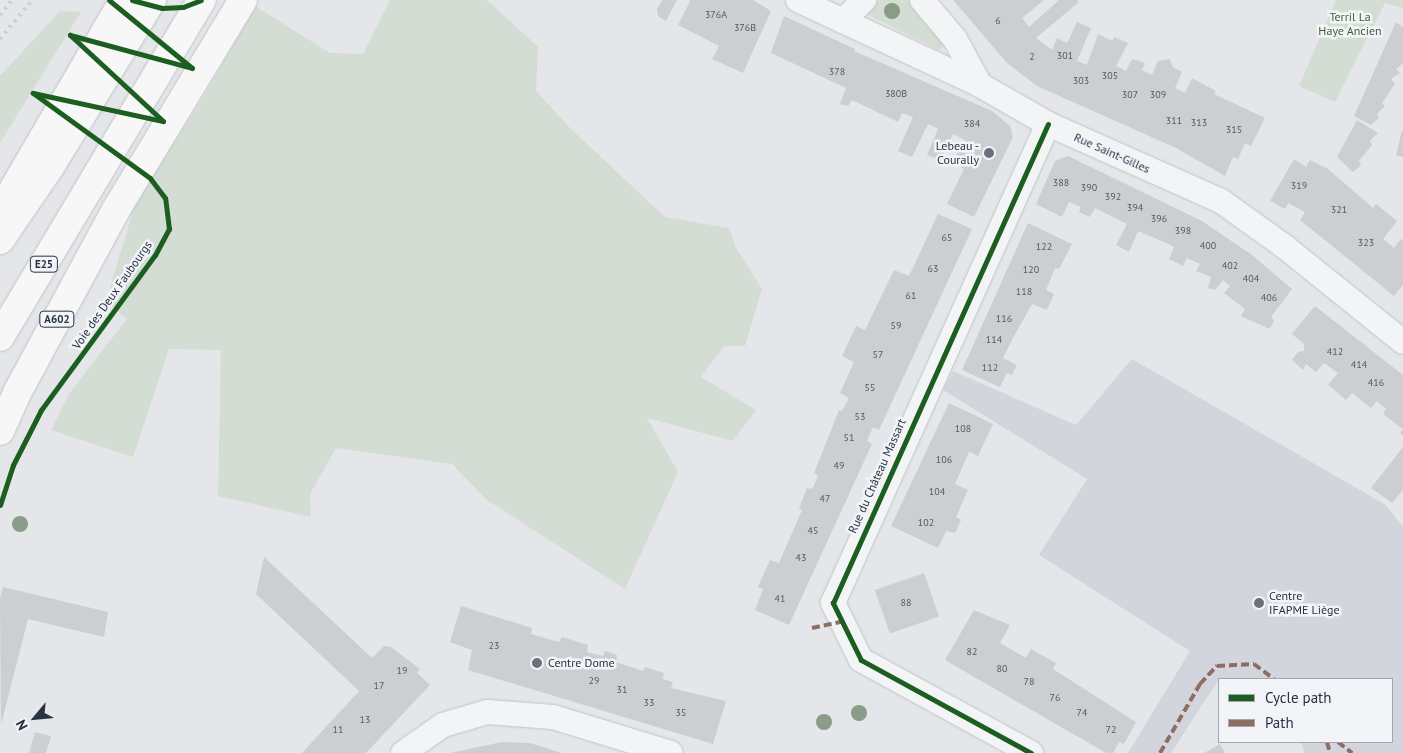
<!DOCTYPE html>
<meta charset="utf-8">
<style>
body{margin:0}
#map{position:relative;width:1403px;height:753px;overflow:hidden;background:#e4e6e9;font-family:"PT Sans",sans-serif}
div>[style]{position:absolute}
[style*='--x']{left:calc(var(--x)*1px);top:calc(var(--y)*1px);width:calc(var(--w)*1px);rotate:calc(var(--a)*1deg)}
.built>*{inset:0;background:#d2d5dc}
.green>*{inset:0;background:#d4ddd4}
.building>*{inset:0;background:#ccced1;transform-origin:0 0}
.roads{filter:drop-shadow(0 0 1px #c2c4c7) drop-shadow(0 0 1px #c2c4c7)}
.minor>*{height:24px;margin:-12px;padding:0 12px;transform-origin:12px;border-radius:12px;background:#f3f4f6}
.motorway>*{height:28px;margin:-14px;padding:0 14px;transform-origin:14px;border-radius:14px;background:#f7f7f7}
.rail>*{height:4px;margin-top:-2px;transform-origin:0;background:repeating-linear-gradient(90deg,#ccced1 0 2.5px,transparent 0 7.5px)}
.quiet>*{height:4px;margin-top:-2px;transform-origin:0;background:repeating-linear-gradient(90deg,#8d6e63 0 8px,transparent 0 12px)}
.cycleway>*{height:5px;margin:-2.5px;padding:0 2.5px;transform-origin:2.5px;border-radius:2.5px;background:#1b5e20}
.trees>*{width:16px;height:16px;margin:-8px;border-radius:50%;background:#889c87}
.dots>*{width:14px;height:14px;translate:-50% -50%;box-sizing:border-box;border:2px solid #f2f4f8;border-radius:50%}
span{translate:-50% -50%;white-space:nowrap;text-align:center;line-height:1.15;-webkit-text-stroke:5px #f2f4f8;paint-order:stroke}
.number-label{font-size:10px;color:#525a67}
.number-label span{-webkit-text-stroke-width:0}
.shield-label span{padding:1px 4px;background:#f2f4f8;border:1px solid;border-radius:4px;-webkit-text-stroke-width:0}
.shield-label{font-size:11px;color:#293243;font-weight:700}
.park-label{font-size:12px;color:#3d6036}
.poi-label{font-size:12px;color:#293243}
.right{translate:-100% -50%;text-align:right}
.left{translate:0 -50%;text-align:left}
.street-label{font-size:12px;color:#293243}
.legend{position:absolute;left:1218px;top:678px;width:175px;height:65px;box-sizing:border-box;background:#f2f4f8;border:1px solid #a2a6b0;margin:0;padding:6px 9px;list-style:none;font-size:15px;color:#293243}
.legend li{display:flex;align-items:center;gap:10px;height:25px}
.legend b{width:25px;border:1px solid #a2a6b0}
.north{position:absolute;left:10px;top:693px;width:50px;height:50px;-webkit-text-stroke:4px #f2f4f8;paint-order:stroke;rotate:242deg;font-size:14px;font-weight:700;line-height:20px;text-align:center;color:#293243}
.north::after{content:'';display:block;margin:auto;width:18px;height:22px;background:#293243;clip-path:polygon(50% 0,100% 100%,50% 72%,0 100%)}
</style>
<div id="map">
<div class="built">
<div style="clip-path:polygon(1132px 359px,1386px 505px,1403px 527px,1403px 753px,1305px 753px,1301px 742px,1392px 742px,1392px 679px,1219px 679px,1171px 753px,1128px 753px,1190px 651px,1039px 555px,1087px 479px,943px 390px,953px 371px,1076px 425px)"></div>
</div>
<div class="green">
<div style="clip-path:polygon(390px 0,487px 0,538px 47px,536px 91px,571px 129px,665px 217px,729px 228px,735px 246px,762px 289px,745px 346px,724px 346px,701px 377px,756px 410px,733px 441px,647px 418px,678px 472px,625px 589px,487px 500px,452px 464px,336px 448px,310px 494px,311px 517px,218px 496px,221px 350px,169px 349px,133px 457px,51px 430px,71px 391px,127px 319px,106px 301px,136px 201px,204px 96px,255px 6px,330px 53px,363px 54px)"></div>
<div style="clip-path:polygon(880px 0,910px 0,948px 42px,939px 50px,862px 12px)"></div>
<div style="clip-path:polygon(1336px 0,1403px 0,1403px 8px,1385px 3px,1335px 102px,1299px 86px)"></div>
<div style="clip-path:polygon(60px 11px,81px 12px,0 143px,0 76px)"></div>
</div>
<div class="building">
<div style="clip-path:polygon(662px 0,677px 0,666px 21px,658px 16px,657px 9px)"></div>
<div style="clip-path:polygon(688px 0,753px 0,771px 11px,743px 73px,712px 59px,719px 46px,678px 25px,690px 1px)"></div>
<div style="clip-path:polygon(953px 0,1044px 0,1022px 18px,1029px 27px,1059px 0,1077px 0,1079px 2px,1036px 38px,1052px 50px,1057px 38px,1067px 43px,1077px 22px,1091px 28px,1077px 61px,1087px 65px,1098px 34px,1112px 41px,1114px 37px,1128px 43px,1116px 66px,1126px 71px,1132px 59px,1145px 63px,1142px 70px,1152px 75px,1158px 61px,1170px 59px,1173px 67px,1182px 72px,1175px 88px,1185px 93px,1192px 78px,1216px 91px,1214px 94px,1265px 118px,1251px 146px,1245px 143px,1238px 159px,1233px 157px,1225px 176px,1176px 148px,1037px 86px,1007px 63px)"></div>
<div style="clip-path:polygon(784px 16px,855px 49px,854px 51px,992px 111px,1010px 126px,1013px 137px,974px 217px,947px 204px,964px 169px,952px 163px,965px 140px,953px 134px,941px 160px,927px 155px,938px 129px,928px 124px,912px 157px,898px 151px,913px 117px,902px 113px,898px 122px,852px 100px,848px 106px,840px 104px,846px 88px,771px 53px)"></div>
<div style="clip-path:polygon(1396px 22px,1403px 27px,1403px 63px,1396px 69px,1400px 73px,1391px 79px,1395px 84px,1382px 103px,1385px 106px,1377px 114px,1379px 118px,1371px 125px,1354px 116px)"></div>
<div style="clip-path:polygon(1357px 120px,1378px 133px,1370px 141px,1372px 145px,1359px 161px,1361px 165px,1353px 172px,1337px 157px)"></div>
<div style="clip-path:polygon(1402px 130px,1403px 130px,1403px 157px,1396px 155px)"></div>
<div style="clip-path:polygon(1068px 156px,1202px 221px,1252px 255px,1292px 289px,1271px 317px,1274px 320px,1270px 329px,1241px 316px,1245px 309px,1224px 293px,1230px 286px,1223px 280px,1215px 290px,1208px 288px,1211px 277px,1196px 271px,1200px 264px,1187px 258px,1183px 266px,1169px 259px,1174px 247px,1164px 242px,1138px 231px,1129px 252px,1116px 245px,1127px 224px,1095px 208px,1090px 217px,1079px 212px,1081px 207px,1069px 202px,1062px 217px,1036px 204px,1055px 161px)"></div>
<div style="clip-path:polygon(1294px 159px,1306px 167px,1310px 160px,1328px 169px,1373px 208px,1376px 204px,1397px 221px,1383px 239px,1394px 248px,1401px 239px,1403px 240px,1403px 285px,1394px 296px,1300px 220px,1305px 212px,1288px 203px,1285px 209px,1270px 201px)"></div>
<div style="clip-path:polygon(938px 214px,972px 229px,879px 430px,873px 427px,867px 441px,872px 444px,789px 625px,755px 610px,763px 589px,758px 587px,770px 560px,779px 563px,802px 510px,799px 508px,807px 488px,812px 489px,818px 476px,814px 473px,839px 410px,842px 411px,849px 398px,840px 393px,854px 362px,842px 356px,856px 326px,865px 330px,894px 270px,909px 276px)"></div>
<div style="clip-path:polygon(1028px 223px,1072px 244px,1059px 269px,1055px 268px,1046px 290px,1054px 294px,1047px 310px,1032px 304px,1014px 336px,1003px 358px,1017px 365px,1012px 375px,1007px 373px,1000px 387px,962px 370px)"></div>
<div style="clip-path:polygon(1315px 306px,1403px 375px,1403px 435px,1400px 433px,1403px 429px,1383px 414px,1386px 409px,1377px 401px,1371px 408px,1352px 393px,1346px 400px,1328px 385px,1338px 373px,1324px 363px,1316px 372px,1306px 364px,1303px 370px,1292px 360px,1298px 352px,1304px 351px,1304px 344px,1292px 334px)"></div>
<div style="clip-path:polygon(949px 403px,993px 424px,978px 456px,969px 452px,955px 484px,968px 490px,956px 517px,961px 520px,955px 533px,946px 531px,938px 548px,891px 526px)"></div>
<div style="clip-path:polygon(1403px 447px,1403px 490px,1392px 503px,1371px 488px)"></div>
<div style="clip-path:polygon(264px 557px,372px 658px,384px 646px,391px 647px,420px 669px,417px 673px,430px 685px,366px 753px,302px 753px,359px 691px,256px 594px)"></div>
<div style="left:924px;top:573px;width:46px;height:52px;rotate:71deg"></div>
<div style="clip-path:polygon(3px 587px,108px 612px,104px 637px,28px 619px,1px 725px,0 598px)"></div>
<div style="clip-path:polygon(461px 606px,532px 628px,531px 634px,559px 642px,562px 637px,588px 645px,587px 652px,603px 656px,605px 651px,617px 655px,616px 662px,643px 671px,645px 667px,664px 673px,663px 679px,673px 682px,671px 688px,726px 701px,713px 744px,468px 670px,472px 650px,450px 642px)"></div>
<div style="clip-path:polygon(974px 610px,1010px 625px,1000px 643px,1026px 658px,1031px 649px,1056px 663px,1053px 669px,1136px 722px,1124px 744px,1119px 742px,1113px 753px,1106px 753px,945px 660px)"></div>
<div style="clip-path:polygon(35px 732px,51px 736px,46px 753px,29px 753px)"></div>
<div style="clip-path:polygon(502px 742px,530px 743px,562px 753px,450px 753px)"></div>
<div style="clip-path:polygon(1220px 744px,1225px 753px,1204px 753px)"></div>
</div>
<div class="roads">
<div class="minor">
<div style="--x:798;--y:0;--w:201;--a:25"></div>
<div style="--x:980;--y:85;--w:78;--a:29.8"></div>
<div style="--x:1048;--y:124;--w:189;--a:24"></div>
<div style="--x:1221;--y:201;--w:79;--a:35.7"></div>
<div style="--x:1285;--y:247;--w:151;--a:38.8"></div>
<div style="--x:922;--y:0;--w:51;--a:49.8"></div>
<div style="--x:955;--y:39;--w:52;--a:61.5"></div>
<div style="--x:843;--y:21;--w:30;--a:-45"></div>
<div style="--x:403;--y:753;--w:49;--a:-35"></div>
<div style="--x:443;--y:725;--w:46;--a:-16.5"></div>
<div style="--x:487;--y:712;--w:66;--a:4.3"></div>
<div style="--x:553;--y:717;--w:123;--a:17"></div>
<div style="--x:1031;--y:753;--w:194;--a:-151.3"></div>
<div style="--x:861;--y:660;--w:64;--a:-116.2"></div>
<div style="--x:833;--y:603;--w:525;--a:-65.83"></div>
</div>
<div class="motorway">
<div style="--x:0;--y:212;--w:246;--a:-59.7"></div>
<div style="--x:0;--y:240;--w:88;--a:-55.6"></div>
<div style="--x:50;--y:167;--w:196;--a:-58.6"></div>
<div style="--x:0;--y:337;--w:393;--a:-59.1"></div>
<div style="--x:0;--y:431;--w:44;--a:-65.8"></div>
<div style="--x:18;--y:391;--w:208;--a:-61.6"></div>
<div style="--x:117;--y:208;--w:243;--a:-58.8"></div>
</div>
</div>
<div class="rail">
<div style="--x:0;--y:15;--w:19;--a:-51"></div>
<div style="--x:0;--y:39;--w:50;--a:-50.6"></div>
</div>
<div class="quiet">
<div style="--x:812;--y:628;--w:30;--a:-12"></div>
<div style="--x:1327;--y:742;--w:11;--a:75"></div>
<div style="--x:1338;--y:742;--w:18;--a:38"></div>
<div style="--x:1160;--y:753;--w:80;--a:-59.9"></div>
<div style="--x:1200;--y:684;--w:25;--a:-47"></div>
<div style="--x:1217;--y:666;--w:37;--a:-3"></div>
<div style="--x:1254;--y:664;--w:25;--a:37"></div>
</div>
<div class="cycleway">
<div style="--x:132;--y:0;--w:31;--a:15"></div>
<div style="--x:162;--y:8;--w:21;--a:-3"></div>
<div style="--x:183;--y:7;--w:19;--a:-21"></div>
<div style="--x:0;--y:505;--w:42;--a:-72"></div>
<div style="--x:13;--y:465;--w:62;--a:-63"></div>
<div style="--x:41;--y:410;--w:192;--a:-53.7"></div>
<div style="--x:155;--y:255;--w:30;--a:-62"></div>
<div style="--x:169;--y:229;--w:31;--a:-97"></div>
<div style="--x:165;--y:198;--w:25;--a:-127"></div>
<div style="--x:150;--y:178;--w:145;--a:-144"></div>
<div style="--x:33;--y:93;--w:133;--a:12.2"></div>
<div style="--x:163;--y:121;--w:127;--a:-137.2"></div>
<div style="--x:70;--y:35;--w:126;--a:15.1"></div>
<div style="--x:192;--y:68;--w:107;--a:-140.7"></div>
<div style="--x:1031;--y:753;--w:194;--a:-151.3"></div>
<div style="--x:861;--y:660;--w:64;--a:-116.2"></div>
<div style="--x:833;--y:603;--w:525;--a:-65.83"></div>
</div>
<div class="trees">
<div style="left:892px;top:11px"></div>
<div style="left:20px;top:524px"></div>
<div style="left:859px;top:713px"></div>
<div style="left:824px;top:722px"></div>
</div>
<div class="dots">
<div style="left:989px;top:153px;background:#6a717d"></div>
<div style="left:1259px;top:603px;background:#6a717d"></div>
<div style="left:537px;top:663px;background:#6a717d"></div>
</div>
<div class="number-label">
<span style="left:716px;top:15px">376A</span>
<span style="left:998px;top:21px">6</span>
<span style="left:745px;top:28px">376B</span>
<span style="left:1065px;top:56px">301</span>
<span style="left:1032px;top:57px">2</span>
<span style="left:837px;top:72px">378</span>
<span style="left:1110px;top:76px">305</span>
<span style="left:1081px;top:81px">303</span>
<span style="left:896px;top:94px">380B</span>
<span style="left:1130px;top:95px">307</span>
<span style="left:1158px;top:95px">309</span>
<span style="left:1174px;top:121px">311</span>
<span style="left:1199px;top:123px">313</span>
<span style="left:972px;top:124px">384</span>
<span style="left:1234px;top:130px">315</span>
<span style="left:1061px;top:183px">388</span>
<span style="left:1299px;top:186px">319</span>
<span style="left:1089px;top:188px">390</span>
<span style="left:1113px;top:197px">392</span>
<span style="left:1135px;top:208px">394</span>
<span style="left:1339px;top:210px">321</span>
<span style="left:1159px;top:219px">396</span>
<span style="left:1183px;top:231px">398</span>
<span style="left:947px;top:238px">65</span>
<span style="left:1366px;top:243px">323</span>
<span style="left:1208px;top:246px">400</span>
<span style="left:1044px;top:247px">122</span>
<span style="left:1230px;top:266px">402</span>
<span style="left:933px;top:269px">63</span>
<span style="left:1031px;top:270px">120</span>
<span style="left:1251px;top:279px">404</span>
<span style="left:1024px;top:292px">118</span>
<span style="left:911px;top:296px">61</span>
<span style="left:1269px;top:298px">406</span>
<span style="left:1004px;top:319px">116</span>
<span style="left:896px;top:326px">59</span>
<span style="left:994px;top:340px">114</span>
<span style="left:1335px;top:352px">412</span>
<span style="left:878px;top:355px">57</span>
<span style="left:1359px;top:365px">414</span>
<span style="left:990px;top:368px">112</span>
<span style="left:1376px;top:383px">416</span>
<span style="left:870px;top:388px">55</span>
<span style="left:860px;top:417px">53</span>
<span style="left:963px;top:429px">108</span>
<span style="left:849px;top:438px">51</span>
<span style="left:944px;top:460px">106</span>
<span style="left:839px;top:466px">49</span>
<span style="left:937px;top:492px">104</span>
<span style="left:825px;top:499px">47</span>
<span style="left:926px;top:523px">102</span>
<span style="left:813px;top:531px">45</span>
<span style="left:801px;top:558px">43</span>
<span style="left:780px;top:599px">41</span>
<span style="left:906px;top:603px">88</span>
<span style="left:494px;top:646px">23</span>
<span style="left:972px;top:652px">82</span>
<span style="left:1002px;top:669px">80</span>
<span style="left:402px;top:671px">19</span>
<span style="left:594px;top:681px">29</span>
<span style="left:1029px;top:682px">78</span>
<span style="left:379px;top:686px">17</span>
<span style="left:622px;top:690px">31</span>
<span style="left:1055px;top:698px">76</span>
<span style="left:649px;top:703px">33</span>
<span style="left:681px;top:713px">35</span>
<span style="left:1082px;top:713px">74</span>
<span style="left:365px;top:720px">13</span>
<span style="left:338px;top:730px">11</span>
<span style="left:1111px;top:730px">72</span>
</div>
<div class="shield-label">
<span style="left:44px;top:264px">E25</span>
<span style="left:57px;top:319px">A602</span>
</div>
<div class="park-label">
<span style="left:1350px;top:24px">Terril La<br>Haye Ancien</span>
</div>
<div class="poi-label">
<span class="right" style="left:979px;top:153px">Lebeau -<br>Courally</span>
<span class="left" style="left:1269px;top:603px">Centre<br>IFAPME Liège</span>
<span class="left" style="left:548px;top:663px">Centre Dome</span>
</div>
<div class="street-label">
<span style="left:1112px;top:153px;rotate:24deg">Rue Saint-Gilles</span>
<span style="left:112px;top:295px;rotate:-55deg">Voie des Deux Faubourgs</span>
<span style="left:877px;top:476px;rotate:-66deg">Rue du Château Massart</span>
</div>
<ul class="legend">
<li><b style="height:6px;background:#1b5e20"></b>Cycle path</li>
<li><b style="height:6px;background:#8d6e63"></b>Path</li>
</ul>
<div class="north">N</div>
</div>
